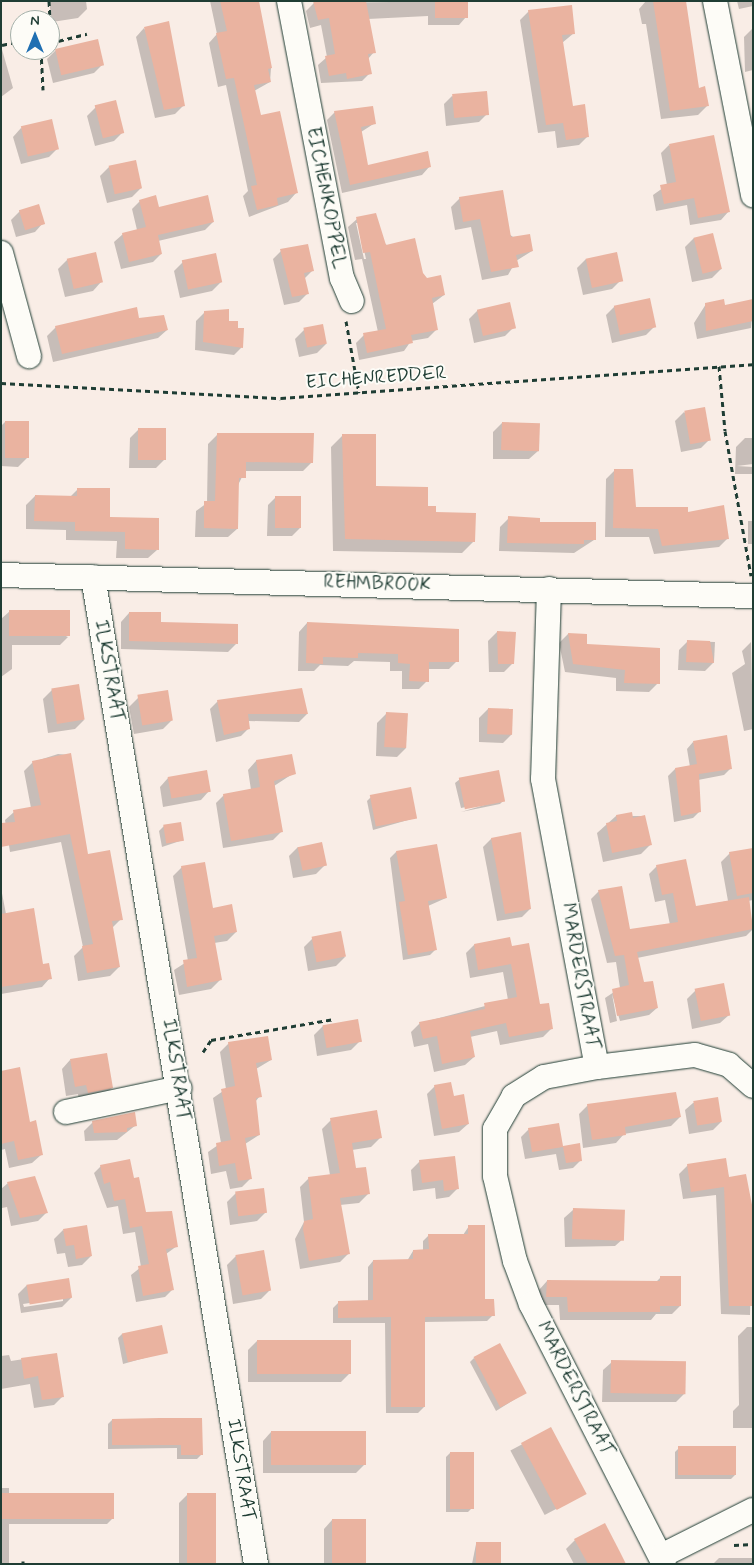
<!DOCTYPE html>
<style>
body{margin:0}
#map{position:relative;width:754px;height:1565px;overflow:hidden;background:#f9ede6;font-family:Mynerve,sans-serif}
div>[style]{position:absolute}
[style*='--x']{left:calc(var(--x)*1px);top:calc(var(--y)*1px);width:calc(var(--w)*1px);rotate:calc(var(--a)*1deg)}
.shadow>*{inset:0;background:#0003;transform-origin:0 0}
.building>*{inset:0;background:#eab3a0;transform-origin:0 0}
.path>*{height:3px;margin-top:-1.5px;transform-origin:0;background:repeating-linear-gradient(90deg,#1f3d34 0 5px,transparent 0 9px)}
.roads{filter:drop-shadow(0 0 1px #1f3d34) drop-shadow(0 0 1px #1f3d34)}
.minor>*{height:24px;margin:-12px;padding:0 12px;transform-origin:12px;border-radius:12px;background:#fdfcf7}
span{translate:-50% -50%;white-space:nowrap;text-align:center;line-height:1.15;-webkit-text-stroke:4px #fdfcf7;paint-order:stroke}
.street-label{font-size:19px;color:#1f3d34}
.frame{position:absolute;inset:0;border:2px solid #1f3d34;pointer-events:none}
.north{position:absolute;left:10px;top:10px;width:50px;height:50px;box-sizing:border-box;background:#fdfcf7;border:1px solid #a4b0a9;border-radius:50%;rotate:0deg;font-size:14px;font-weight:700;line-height:20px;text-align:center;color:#1f3d34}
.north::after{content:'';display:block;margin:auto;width:18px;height:22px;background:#1f6fb2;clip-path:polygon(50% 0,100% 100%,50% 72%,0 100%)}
</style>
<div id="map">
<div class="shadow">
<div style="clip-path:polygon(49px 1px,86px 1px,87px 9px,78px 18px,52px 22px)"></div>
<div style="clip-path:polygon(210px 1px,258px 1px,271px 68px,270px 82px,254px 91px,260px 117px,296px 193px,288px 202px,249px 217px,243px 196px,248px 191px,226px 85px,218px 87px,209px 43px,217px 34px)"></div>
<div style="clip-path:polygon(466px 1px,466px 17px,459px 25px,428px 25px,428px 16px,368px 19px,374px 52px,368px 59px,370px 73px,362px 81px,321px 83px,318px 65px,327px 57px,321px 25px,310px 28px,306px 11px,314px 3px)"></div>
<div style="clip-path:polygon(646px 1px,685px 1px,698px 89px,707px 106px,698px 115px,661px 119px,646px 24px,642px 24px,639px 9px)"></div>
<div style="clip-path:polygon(737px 1px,753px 1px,753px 6px,739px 9px)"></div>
<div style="clip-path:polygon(529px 11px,574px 33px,562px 43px,572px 107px,588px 136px,579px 145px,557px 148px,555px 131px,538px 133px,520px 20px)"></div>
<div style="clip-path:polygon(144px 28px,184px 105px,175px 114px,155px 118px,136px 37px)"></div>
<div style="clip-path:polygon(753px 28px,753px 70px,745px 72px,744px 37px)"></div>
<div style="clip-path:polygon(1px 46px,13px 88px,1px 97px)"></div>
<div style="clip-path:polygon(56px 50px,103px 64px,94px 73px,53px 83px,47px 59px)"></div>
<div style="clip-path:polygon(452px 96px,487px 114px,479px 122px,446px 126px,444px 104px)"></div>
<div style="clip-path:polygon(96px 107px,123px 132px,114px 141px,95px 146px,87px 116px)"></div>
<div style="clip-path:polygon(335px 112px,375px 123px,361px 132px,367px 166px,430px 166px,422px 175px,342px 193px,327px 120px)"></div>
<div style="clip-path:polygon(21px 128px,58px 148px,49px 157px,21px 164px,13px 137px)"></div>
<div style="clip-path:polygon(669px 145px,729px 211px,721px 220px,690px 225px,687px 205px,656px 211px,653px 195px,667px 185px,661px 153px)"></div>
<div style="clip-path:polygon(135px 161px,141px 188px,132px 197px,107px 203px,100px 176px,109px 167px)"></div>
<div style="clip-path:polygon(460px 198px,532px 251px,516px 261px,508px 275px,482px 280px,471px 227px,455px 230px,451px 207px)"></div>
<div style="clip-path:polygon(140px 201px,158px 208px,213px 222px,205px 230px,158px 241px,161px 254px,153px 262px,121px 269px,114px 242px,123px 234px,137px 230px,132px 209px)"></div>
<div style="clip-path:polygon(20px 211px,43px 223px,35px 232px,16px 237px,11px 220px)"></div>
<div style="clip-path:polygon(evenodd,357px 219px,444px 295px,432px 304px,436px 330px,428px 338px,411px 341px,404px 351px,359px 360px,356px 343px,364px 335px,378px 332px,362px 259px,355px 260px,348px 227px,357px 219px,356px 223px,358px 223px,366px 259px,364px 259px,356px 223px)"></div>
<div style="clip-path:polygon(694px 238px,721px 269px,712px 278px,692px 282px,685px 247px)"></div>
<div style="clip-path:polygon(281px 251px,312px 271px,304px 279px,307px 294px,299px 302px,284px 305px,273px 259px)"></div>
<div style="clip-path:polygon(95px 253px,101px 282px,93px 291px,65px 297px,58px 269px,67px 260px)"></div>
<div style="clip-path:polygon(586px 259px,621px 280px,612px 289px,583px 295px,577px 268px)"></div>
<div style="clip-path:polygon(183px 262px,221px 282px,212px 291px,180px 298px,174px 271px)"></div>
<div style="clip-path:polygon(753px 300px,751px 328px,697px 339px,694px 323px,706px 304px,724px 306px)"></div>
<div style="clip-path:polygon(615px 306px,655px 326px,646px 335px,612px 343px,606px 315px)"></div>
<div style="clip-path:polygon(136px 308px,138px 319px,167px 330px,158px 338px,53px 362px,47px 336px,56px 327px)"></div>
<div style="clip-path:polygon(478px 310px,514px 327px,505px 336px,474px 343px,469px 319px)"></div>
<div style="clip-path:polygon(204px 313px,237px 330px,242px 347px,234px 355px,195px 350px,196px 321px)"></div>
<div style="clip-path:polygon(304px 330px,326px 344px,317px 353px,299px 357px,295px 339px)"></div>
<div style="clip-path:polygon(684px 412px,710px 439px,701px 448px,681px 452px,675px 421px)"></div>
<div style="clip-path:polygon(5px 422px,27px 458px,18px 467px,1px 466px,1px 426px)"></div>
<div style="clip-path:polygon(502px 423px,538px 451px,529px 459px,493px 459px,493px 432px)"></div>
<div style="clip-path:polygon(139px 429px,165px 459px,156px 468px,129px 468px,130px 438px)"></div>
<div style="clip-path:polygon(217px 435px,312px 462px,303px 471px,245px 471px,238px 485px,237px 529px,228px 537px,195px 537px,196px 511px,207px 503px,208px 444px)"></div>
<div style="clip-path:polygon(343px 435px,374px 487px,427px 507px,474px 541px,462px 553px,333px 551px,331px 447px)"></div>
<div style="clip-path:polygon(745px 438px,753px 438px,753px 464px,737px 466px,753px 467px,753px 474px,735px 474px,736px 447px)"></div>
<div style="clip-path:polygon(615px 470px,635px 508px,687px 513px,728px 538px,719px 547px,654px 554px,649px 537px,605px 537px,606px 479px)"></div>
<div style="clip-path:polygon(78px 489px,109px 519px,157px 550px,148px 558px,116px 558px,117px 541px,66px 540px,66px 530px,26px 529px,26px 505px,35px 496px,70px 497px)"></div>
<div style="clip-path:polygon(276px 497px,300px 528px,292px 536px,267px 536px,268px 505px)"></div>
<div style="clip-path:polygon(509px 518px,539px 524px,594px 540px,574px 553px,499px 551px,500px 527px)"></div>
<div style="left:753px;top:521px;width:23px;height:5px;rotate:90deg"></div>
<div style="clip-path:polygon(10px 611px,68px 637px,60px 645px,12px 645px,12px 669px,1px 677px,1px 619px)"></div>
<div style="clip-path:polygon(129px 613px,236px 644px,228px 652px,121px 649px,121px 622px)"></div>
<div style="clip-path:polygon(307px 623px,457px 661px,449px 669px,428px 669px,427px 681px,419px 689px,402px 689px,402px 671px,390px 671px,390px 662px,354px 661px,348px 666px,320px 665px,314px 671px,298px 671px,299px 632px)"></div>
<div style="clip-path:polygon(497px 632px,515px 633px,513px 663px,504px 672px,489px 672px,488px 641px)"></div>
<div style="clip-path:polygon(568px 634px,586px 635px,585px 645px,658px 683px,649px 692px,616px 691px,616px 678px,565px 672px,559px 643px)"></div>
<div style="clip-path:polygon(688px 641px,715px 642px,714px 662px,705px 671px,678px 670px,679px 650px)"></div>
<div style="clip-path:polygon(751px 642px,753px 729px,744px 731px,732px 673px,745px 664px,742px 651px)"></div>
<div style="clip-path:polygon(52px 690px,84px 720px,75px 729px,48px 733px,43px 699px)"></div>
<div style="clip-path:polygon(138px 698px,172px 720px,163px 729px,134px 734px,129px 707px)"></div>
<div style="clip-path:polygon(218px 701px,307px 714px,299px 722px,248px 721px,249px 728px,241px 736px,216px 742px,210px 709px)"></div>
<div style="clip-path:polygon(488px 709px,512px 734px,503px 743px,479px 742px,479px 718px)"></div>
<div style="clip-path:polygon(386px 714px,406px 748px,397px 757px,376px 756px,377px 723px)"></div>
<div style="clip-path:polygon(693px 742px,731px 768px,724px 775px,698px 780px,700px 811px,693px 818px,674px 822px,668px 776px,675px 769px,690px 767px,687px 749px)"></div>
<div style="clip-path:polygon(58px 754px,70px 755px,87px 856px,121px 919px,112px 928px,119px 967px,110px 976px,78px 981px,74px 956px,83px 947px,61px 842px,10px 852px,5px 820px,14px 812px,31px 808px,24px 771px,33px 762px)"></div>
<div style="clip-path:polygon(291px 755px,294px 773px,274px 786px,281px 832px,273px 840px,223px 848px,216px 803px,224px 795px,251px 790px,248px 770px,256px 761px)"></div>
<div style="clip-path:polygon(168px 778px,209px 791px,201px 800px,163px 807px,160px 787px)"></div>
<div style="clip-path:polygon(460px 779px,504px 800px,500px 804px,461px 812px,501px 800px,461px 808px,455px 783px)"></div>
<div style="clip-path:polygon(371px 797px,415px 818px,373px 830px,367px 801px)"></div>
<div style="clip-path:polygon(616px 816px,644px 816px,650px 845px,641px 854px,603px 862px,597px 833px)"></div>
<div style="clip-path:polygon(164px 826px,183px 840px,162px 847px,159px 831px)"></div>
<div style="clip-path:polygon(519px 834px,530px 909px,522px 917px,497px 921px,483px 847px,491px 839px)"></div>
<div style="clip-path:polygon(436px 846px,446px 898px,428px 906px,436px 949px,430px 955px,403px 960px,390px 858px,396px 852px)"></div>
<div style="clip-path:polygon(298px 847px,325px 865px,316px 874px,293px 878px,289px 856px)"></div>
<div style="clip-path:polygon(753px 849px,753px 900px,748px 901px,753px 929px,746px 936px,637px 958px,643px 984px,657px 1008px,649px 1015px,620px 1021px,612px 994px,617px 1021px,610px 1023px,605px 998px,620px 988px,616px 962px,607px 963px,591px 899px,599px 891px,629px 930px,670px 925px,665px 900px,655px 902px,649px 874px,657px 866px,695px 907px,728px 901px,721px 862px,730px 853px)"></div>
<div style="clip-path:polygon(182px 867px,212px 909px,236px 932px,227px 941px,214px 943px,220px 980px,211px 989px,179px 995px,174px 970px,188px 961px,173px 876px)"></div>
<div style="clip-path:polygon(1px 888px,6px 914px,50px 978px,42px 987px,1px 994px)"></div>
<div style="clip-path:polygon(313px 938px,345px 957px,336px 966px,308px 971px,304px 947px)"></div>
<div style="clip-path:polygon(474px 945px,511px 948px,552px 1028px,543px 1037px,500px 1045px,497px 1031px,470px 1037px,474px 1057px,465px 1065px,434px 1072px,428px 1044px,414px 1047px,411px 1032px,420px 1023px,508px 1000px,503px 972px,470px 978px,466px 953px)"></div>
<div style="clip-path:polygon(696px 990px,729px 1015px,720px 1023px,692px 1029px,687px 999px)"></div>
<div style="clip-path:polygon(323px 1026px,360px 1041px,351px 1050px,317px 1056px,314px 1035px)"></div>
<div style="clip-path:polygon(229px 1043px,271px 1060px,256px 1069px,260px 1096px,255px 1102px,259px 1135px,245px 1144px,251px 1178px,242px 1187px,230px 1189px,226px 1171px,211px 1174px,208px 1152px,221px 1143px,213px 1098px,226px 1089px,220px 1052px)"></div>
<div style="clip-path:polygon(70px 1060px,112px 1088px,103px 1096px,79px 1102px,78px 1094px,66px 1096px,62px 1069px)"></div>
<div style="clip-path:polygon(1px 1072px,41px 1155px,32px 1163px,9px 1168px,5px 1149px,1px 1150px)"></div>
<div style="clip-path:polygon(435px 1086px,453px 1097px,468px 1124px,459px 1132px,434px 1136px,427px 1094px)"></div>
<div style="clip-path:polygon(717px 1099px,721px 1122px,713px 1130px,689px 1134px,685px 1110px,693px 1103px)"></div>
<div style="clip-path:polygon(588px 1105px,680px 1117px,671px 1126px,624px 1134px,616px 1143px,583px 1148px,579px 1114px)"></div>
<div style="clip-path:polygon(331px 1120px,380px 1138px,371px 1147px,352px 1150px,355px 1170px,368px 1194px,359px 1203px,340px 1205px,349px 1253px,340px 1262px,300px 1269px,295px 1239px,304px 1222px,300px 1187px,309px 1178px,330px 1175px,322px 1129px)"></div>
<div style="clip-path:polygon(93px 1122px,136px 1125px,117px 1140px,85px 1141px,84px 1131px)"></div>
<div style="clip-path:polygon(529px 1129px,562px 1147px,579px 1144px,581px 1160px,573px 1168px,559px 1170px,556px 1154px,525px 1159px,521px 1137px)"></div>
<div style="clip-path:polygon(725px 1160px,737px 1216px,753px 1213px,750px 1315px,721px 1314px,716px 1195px,683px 1199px,679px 1174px,688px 1165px)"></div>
<div style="clip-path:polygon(420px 1161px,458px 1188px,449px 1197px,436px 1199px,435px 1188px,413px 1191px,411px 1170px)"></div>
<div style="clip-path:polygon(101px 1166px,133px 1179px,145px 1213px,177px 1246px,166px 1254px,172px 1290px,165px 1297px,136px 1302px,131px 1275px,141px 1267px,135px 1232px,123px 1234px,118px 1206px,107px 1208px,94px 1173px)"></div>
<div style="clip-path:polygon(8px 1183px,47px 1212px,38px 1221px,11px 1226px,7px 1207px,2px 1208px,1px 1203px,1px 1189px)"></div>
<div style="clip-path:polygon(236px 1193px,266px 1212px,257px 1221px,230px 1225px,227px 1202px)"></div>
<div style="clip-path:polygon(573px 1210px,624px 1238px,615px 1246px,565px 1247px,564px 1218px)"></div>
<div style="clip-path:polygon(469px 1226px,484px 1300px,493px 1315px,487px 1321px,424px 1322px,424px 1407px,418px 1413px,386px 1413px,385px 1323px,333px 1323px,333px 1308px,339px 1302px,368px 1302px,368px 1267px,373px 1261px,407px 1261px,413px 1251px,423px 1251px,423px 1241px,429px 1235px,463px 1235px)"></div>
<div style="clip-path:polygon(63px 1230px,91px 1256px,82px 1265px,68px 1267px,65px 1253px,57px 1254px,54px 1239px)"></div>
<div style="clip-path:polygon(236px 1256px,270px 1290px,261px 1299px,233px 1304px,227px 1265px)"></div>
<div style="clip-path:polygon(661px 1277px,680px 1306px,672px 1314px,656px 1314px,651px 1320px,560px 1320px,559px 1305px,538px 1305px,539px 1290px,547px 1281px,655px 1283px)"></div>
<div style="clip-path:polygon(evenodd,27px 1285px,71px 1298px,62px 1307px,21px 1313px,18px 1294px,27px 1285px,63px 1298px,63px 1301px,24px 1307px,23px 1304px,63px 1298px)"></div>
<div style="clip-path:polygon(747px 1327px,753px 1327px,753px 1428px,733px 1428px,733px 1411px,739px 1405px,738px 1336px)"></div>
<div style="clip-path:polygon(122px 1334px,166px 1352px,123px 1364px,118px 1338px)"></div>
<div style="clip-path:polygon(257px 1341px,350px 1373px,341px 1382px,248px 1382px,248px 1350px)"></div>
<div style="clip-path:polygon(56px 1354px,63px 1396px,54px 1405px,34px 1408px,30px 1384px,1px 1389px,1px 1356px,9px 1355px,11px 1361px)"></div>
<div style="clip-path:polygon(474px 1358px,525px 1393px,496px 1411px,470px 1362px)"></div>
<div style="clip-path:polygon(612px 1362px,685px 1393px,676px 1402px,602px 1402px,603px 1370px)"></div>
<div style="clip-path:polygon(201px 1419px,201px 1455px,197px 1459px,177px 1459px,177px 1448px,108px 1449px,108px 1424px,112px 1420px)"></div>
<div style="left:551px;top:1429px;width:73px;height:46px;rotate:62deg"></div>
<div style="clip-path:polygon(271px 1432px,365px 1464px,356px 1473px,263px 1473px,263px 1441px)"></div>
<div style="clip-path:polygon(679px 1448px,735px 1475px,731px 1479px,675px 1479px,675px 1452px)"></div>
<div style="clip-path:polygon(450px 1453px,472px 1508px,468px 1512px,446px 1512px,446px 1457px)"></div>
<div style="clip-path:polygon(1px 1488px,9px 1488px,9px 1495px,113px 1518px,107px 1524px,9px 1524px,9px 1564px,1px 1564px)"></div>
<div style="clip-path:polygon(188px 1494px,214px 1564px,179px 1564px,179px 1503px)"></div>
<div style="clip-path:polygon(332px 1520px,364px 1564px,324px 1564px,324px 1529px)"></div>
<div style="clip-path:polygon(575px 1540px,625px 1564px,574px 1564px,566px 1549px)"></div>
<div style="clip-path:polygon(476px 1544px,500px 1564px,472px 1564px)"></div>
<div style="clip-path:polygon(719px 1558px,753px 1558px,753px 1564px,713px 1564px)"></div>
</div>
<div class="building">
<div style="clip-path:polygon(220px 1px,259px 1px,272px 68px,268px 69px,271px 82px,254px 85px,261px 115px,280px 111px,298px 193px,277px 198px,278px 205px,257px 210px,251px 186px,257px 185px,234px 78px,226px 79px,216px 33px,227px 31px)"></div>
<div style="clip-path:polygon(313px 1px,366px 1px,376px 53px,368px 54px,372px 74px,347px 79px,346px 73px,329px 76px,325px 56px,335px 54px,329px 18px,318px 20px)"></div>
<div style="left:435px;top:1px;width:33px;height:17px"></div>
<div style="clip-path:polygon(653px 1px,686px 1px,699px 88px,705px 86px,709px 106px,670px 111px)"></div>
<div style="clip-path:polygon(572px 5px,575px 34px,562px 35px,573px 106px,585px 104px,589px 137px,566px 140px,563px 123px,546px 125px,528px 10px)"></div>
<div style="clip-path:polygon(169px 21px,185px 106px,164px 110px,144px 27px)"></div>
<div style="left:98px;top:39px;width:27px;height:44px;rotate:77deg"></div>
<div style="left:487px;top:91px;width:24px;height:35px;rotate:85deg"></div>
<div style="left:116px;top:100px;width:34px;height:22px;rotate:76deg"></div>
<div style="clip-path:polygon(373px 106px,376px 124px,361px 127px,368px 165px,428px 151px,431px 167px,350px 185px,334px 111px)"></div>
<div style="left:52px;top:119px;width:31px;height:32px;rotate:77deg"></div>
<div style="clip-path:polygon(714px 135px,730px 212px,698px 218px,694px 198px,664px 204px,660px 185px,676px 182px,669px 144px)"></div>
<div style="left:136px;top:160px;width:29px;height:28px;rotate:78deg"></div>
<div style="clip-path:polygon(503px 190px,511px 237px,530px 234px,533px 251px,516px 255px,519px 267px,491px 272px,480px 219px,463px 222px,459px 197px)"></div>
<div style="clip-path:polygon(156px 195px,159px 207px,208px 195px,214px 222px,158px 235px,162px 254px,129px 262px,122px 233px,146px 227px,139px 200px)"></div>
<div style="left:39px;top:204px;width:21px;height:21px;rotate:73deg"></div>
<div style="clip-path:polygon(376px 213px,386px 245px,415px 238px,423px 273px,427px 278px,441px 275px,445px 295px,432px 298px,438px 330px,411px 335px,413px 343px,367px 353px,363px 333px,386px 329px,370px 252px,363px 253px,356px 217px)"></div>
<div style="left:713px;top:233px;width:37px;height:20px;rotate:76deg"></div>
<div style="clip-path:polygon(308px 244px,314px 271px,304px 273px,309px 294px,292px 297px,280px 249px)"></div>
<div style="left:96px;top:252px;width:31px;height:30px;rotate:77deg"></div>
<div style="left:617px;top:252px;width:30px;height:32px;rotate:78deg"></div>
<div style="left:216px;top:253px;width:30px;height:35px;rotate:78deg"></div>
<div style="left:650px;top:298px;width:30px;height:37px;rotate:78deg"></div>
<div style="clip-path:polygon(724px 299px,725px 305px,753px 299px,753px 321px,706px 331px,705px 303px)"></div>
<div style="left:510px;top:302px;width:27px;height:34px;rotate:77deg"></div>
<div style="clip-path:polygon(137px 307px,139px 318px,164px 315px,168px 330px,62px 354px,55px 326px)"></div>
<div style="clip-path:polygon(229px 309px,229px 321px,238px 321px,238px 328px,244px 328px,243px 348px,203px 342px,204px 311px)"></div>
<div style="left:323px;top:324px;width:20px;height:20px;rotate:79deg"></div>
<div style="left:705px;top:407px;width:34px;height:21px;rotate:80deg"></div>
<div style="left:5px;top:421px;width:24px;height:37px"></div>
<div style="left:502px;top:422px;width:38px;height:28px;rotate:2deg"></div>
<div style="left:138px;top:428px;width:28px;height:32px"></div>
<div style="clip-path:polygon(217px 433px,314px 433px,313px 463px,246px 462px,246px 478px,239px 478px,238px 529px,204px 528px,204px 501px,215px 501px)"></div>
<div style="clip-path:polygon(342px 434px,376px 434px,376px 486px,428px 487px,428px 506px,436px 506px,436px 512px,476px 513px,475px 542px,345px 539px)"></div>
<div style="clip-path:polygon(614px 469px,633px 469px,636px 507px,688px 507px,688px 512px,724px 505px,729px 539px,662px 546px,658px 529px,613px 528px)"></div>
<div style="clip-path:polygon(77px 488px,110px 488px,110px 517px,159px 518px,159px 550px,125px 549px,125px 532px,75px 531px,75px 522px,34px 521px,35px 495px,77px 496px)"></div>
<div style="left:275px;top:496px;width:26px;height:32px"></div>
<div style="clip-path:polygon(508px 516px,540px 518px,540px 522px,596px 522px,596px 540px,584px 540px,584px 544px,507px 543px)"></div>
<div style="left:9px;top:610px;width:61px;height:26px"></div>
<div style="clip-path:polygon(129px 612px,161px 612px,161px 622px,238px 624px,238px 644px,129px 641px)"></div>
<div style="clip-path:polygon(307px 622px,459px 629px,459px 662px,429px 662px,429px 682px,409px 681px,410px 664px,398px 663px,398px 654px,358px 653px,358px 658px,323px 657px,323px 664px,306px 663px)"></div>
<div style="clip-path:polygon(497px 631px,516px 632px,514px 664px,498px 664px)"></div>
<div style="clip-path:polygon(568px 633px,587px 634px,587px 644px,660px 648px,660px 684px,624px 683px,625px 670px,573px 664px)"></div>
<div style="clip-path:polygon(687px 640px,710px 641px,714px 663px,686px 662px)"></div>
<div style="left:79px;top:684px;width:36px;height:28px;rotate:81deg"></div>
<div style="clip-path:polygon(302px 688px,308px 714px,248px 714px,250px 729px,224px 735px,217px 700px)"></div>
<div style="left:168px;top:690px;width:31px;height:31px;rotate:81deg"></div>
<div style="left:488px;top:708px;width:25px;height:26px;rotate:2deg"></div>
<div style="left:386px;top:712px;width:22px;height:35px;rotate:3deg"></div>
<div style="clip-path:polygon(727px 735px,732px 769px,699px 774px,701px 812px,681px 816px,675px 768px,697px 764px,693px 741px)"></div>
<div style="clip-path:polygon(71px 753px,88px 854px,110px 850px,123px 920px,112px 921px,120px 967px,87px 973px,82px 946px,93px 944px,70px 834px,1px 847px,1px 823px,15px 822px,13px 810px,41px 805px,32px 761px)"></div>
<div style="clip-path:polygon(292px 754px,296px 774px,274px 781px,283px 832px,231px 841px,223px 794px,260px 787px,256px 760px)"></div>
<div style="left:207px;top:770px;width:22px;height:40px;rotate:80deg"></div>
<div style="left:499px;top:770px;width:32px;height:41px;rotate:79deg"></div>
<div style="left:411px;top:787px;width:32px;height:42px;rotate:79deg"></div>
<div style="clip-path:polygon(632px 812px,633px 818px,645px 815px,652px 845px,612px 853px,606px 823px,617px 821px,616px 815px)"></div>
<div style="left:181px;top:822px;width:19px;height:18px;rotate:81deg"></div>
<div style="clip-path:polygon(521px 832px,531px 909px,505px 914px,491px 838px)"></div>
<div style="left:322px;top:842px;width:24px;height:25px;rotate:78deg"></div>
<div style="clip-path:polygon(437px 844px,447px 898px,428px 901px,437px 950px,408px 955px,399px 902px,405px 901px,396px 851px)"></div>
<div style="clip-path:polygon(753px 848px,753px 893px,737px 896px,729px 852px)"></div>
<div style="clip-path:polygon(686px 859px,696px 906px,749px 897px,753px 929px,637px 952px,644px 982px,653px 981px,658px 1008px,617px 1016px,612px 989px,629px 985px,624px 955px,615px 956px,598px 890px,622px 886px,630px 929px,678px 922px,673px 893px,662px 895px,656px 865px)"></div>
<div style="clip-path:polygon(205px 862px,213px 908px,232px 904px,237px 932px,214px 936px,222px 980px,187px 987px,183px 960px,197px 958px,181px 866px)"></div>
<div style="clip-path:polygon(34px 908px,43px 964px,49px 963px,52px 979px,1px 987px,1px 914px)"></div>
<div style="left:341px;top:931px;width:26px;height:30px;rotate:79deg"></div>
<div style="clip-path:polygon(510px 937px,512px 946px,529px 943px,540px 1004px,549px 1003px,553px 1029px,509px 1037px,506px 1023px,470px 1031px,475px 1057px,442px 1064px,437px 1036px,423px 1039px,419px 1022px,485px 1009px,484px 1003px,517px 997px,511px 964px,478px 970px,474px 944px)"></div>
<div style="left:724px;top:983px;width:33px;height:30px;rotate:79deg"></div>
<div style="left:358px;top:1019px;width:23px;height:36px;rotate:80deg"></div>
<div style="clip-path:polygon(268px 1036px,272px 1060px,256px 1063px,262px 1097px,256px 1098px,260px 1135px,245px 1138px,252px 1179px,238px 1181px,235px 1163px,219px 1166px,216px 1143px,231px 1140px,221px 1089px,235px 1086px,228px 1042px)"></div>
<div style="clip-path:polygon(107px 1053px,113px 1088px,88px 1093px,86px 1085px,75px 1087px,70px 1059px)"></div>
<div style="clip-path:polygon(20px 1067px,30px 1122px,36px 1120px,43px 1155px,18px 1160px,14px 1141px,1px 1144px,1px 1071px)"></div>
<div style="clip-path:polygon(451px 1082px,454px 1096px,464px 1094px,469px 1124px,442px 1129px,434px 1085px)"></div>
<div style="clip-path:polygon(676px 1092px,681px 1117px,625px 1127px,626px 1135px,592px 1140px,587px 1104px)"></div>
<div style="left:718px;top:1097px;width:25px;height:25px;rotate:81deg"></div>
<div style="clip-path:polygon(377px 1110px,382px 1138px,352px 1143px,356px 1168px,366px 1167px,370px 1194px,340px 1198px,350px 1254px,309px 1261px,303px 1229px,304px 1221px,313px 1219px,308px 1177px,340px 1173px,330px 1118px)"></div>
<div style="clip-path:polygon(135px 1112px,137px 1126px,127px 1128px,127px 1132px,94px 1133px,92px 1121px)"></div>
<div style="clip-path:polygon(559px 1123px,563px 1146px,580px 1143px,582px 1161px,566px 1163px,563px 1147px,532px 1152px,528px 1128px)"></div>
<div style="clip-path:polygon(455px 1156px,459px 1189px,444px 1191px,443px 1180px,422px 1183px,419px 1160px)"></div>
<div style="clip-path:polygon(726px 1158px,729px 1177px,746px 1174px,753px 1210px,753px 1306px,729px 1306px,724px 1187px,691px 1192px,687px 1164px)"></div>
<div style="clip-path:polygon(130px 1159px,134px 1178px,139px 1177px,146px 1212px,172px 1211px,178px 1247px,166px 1249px,174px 1290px,143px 1296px,138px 1266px,149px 1264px,142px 1226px,130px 1228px,125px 1199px,114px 1201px,110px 1182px,104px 1184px,100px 1165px)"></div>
<div style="clip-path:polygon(35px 1176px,48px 1213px,20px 1218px,7px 1182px)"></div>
<div style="left:264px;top:1188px;width:25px;height:29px;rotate:83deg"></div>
<div style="left:573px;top:1208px;width:52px;height:31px;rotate:2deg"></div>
<div style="clip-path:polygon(87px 1225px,92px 1256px,76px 1259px,74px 1245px,66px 1246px,63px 1229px)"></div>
<div style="clip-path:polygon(468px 1225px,485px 1225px,485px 1299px,494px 1299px,495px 1316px,425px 1317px,425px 1407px,391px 1407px,391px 1317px,338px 1318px,338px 1301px,373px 1300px,373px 1260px,413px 1259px,413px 1250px,429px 1249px,428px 1234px,468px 1234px)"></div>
<div style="left:264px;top:1250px;width:41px;height:29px;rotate:80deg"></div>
<div style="clip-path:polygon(660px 1276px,681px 1276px,681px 1306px,660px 1306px,660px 1312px,568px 1312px,567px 1297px,546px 1297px,547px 1280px,660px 1281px)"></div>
<div style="left:69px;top:1278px;width:20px;height:43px;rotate:81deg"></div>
<div style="left:162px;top:1325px;width:29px;height:41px;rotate:78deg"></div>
<div style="left:257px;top:1340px;width:94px;height:34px"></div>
<div style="left:500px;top:1343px;width:57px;height:30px;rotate:62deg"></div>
<div style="clip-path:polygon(57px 1353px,64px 1397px,42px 1400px,38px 1376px,24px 1379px,21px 1358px)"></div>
<div style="left:611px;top:1360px;width:75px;height:33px;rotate:1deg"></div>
<div style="clip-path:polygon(160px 1418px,202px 1418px,203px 1455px,181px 1455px,181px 1445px,112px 1445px,112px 1419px)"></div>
<div style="left:551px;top:1427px;width:76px;height:34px;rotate:62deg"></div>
<div style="left:271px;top:1431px;width:95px;height:34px"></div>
<div style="left:736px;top:1446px;width:29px;height:58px;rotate:90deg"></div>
<div style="left:450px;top:1452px;width:24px;height:57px"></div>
<div style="left:1px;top:1493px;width:113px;height:26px"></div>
<div style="left:187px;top:1493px;width:29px;height:71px"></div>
<div style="left:332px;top:1519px;width:34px;height:45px"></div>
<div style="clip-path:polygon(605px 1523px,620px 1552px,626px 1564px,588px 1564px,574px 1539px)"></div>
<div style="left:476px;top:1542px;width:25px;height:22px"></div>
</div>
<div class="path">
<div style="--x:49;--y:1;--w:19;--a:87"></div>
<div style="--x:50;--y:26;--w:1;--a:90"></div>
<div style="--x:50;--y:43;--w:38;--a:-14"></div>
<div style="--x:2;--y:45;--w:18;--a:-13"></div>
<div style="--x:41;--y:50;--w:40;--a:87.1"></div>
<div style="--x:346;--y:321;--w:73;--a:79.8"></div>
<div style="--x:719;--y:366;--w:65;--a:84.7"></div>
<div style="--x:725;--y:431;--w:147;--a:79.8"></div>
<div style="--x:1;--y:383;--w:280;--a:3.1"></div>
<div style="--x:281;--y:398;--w:473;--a:-4.1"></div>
<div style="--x:203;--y:1052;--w:14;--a:-56"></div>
<div style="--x:211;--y:1040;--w:125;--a:-9.7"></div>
<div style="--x:734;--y:1545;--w:19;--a:-3"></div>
<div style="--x:23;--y:1561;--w:3;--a:90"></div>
</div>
<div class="roads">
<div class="minor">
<div style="--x:289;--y:1;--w:282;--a:79.2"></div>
<div style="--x:342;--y:278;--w:25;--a:67"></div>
<div style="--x:715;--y:1;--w:198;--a:78.9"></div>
<div style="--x:1;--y:253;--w:107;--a:74.8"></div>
<div style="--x:1;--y:575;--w:752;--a:1.6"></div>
<div style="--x:93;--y:577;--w:1000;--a:80.62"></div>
<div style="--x:549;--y:589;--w:190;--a:91.8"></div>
<div style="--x:543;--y:779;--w:293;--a:79.4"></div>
<div style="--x:597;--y:1067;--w:54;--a:169.3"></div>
<div style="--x:544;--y:1077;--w:36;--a:148"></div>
<div style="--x:514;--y:1096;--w:38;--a:120"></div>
<div style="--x:495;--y:1129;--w:47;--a:90"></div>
<div style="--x:495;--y:1176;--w:87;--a:76.8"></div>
<div style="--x:515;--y:1261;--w:46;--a:69.6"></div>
<div style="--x:531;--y:1304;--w:292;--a:62.9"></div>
<div style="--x:597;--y:1067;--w:99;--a:-7"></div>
<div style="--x:695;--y:1055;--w:35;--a:16"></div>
<div style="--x:729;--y:1065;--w:32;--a:41"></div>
<div style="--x:66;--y:1112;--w:116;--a:-11.9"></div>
<div style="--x:661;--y:1556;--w:103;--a:-26.6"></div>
</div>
</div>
<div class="street-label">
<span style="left:326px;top:198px;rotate:79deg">EICHENKOPPEL</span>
<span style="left:376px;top:378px;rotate:-4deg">EICHENREDDER</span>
<span style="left:377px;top:584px;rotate:2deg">REHMBROOK</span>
<span style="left:109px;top:671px;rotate:80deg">ILKSTRAAT</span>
<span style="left:580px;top:976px;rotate:80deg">MARDERSTRAAT</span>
<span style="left:176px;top:1070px;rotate:81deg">ILKSTRAAT</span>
<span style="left:575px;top:1389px;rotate:63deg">MARDERSTRAAT</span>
<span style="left:241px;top:1470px;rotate:81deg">ILKSTRAAT</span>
</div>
<div class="frame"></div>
<div class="north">N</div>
</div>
